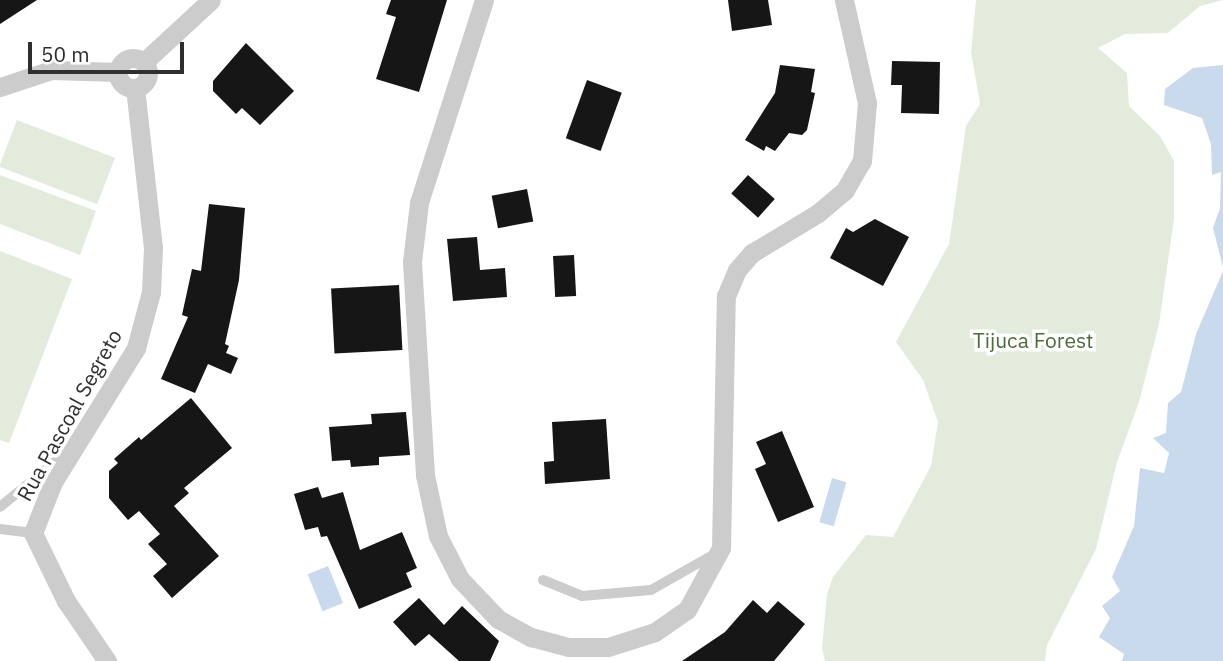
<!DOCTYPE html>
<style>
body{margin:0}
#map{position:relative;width:1223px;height:661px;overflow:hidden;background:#fff;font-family:"IBM Plex Sans",sans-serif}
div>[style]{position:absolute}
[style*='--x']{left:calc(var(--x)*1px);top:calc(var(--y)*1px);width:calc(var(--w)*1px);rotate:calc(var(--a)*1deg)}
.green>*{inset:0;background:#e3ecdc;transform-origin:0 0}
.water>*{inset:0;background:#c8daec;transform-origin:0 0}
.building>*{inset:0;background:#161616;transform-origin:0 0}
.lane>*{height:10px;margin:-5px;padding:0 5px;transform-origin:5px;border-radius:5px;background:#ccc}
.street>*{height:19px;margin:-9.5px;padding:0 9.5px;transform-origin:9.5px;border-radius:9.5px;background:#ccc}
.street>.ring{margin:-9.5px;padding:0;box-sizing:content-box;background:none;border:19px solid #ccc;border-radius:50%}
span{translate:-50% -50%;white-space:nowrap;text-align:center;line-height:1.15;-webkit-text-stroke:7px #fff;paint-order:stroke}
.park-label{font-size:21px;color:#4c6a3c}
.street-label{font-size:21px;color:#2f2f2f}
.scale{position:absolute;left:28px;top:42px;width:156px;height:32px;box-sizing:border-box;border:4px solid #2f2f2f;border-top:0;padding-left:9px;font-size:21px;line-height:24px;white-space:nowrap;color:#2f2f2f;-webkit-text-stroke:5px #fff;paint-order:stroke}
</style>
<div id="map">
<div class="green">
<div style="clip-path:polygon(976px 0,1223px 0,1200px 6px,1168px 33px,1125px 34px,1098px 48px,1127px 73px,1129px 106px,1160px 136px,1174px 161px,1174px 219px,1159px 324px,1139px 402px,1117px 462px,1096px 549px,1047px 645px,1045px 661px,825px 661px,822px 648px,827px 594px,833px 577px,866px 535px,893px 537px,931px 466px,938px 422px,923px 380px,896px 342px,949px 244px,966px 126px,980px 104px,971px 52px)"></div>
<div style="left:17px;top:120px;width:105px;height:50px;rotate:21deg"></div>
<div style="clip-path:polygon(0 175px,96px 211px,80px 255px,0 224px)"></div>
<div style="clip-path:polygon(0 251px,72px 279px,9px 443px,0 440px)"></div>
</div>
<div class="water">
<div style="clip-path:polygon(1223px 65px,1223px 267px,1213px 228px,1220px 208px,1221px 172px,1212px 175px,1211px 144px,1202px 118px,1164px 105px,1165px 89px,1193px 68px)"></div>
<div style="clip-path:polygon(1223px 271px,1223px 661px,1122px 661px,1124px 654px,1099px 637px,1110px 618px,1102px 606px,1120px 591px,1112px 577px,1134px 526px,1140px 468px,1164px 473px,1169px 453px,1153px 438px,1166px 433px,1168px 403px,1181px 392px,1196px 334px)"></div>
<div style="left:832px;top:478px;width:15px;height:46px;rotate:16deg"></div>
<div style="left:328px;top:566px;width:40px;height:22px;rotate:68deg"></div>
</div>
<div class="building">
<div style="clip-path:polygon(0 0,37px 0,0 24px)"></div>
<div style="clip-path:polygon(391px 0,447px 0,419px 92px,376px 79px,396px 17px,386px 14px)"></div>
<div style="clip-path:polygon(728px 0,768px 0,772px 25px,732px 31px)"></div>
<div style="clip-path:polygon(246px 43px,294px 91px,260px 125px,242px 108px,236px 114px,213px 91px,213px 81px)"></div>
<div style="clip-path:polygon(892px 61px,940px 62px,939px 114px,901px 113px,902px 85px,891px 85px)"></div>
<div style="clip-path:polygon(780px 65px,815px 69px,811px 92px,815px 93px,807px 130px,802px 135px,789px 133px,775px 151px,766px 146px,764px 151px,745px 140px,775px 93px)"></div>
<div style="left:587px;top:80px;width:37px;height:62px;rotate:20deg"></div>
<div style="left:748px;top:175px;width:36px;height:25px;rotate:42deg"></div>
<div style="left:527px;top:189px;width:33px;height:36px;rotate:79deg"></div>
<div style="clip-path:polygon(209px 204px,245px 208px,239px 280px,225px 344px,229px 346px,226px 353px,238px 358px,231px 374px,208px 364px,195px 393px,161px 379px,188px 317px,182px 315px,192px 269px,201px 271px)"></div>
<div style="clip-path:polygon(875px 219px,909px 237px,883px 286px,830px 258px,846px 228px,853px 232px)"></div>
<div style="clip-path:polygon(477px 237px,480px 270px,505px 268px,507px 297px,453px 301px,447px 239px)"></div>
<div style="left:574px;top:255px;width:41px;height:21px;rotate:87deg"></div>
<div style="left:399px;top:285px;width:65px;height:68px;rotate:87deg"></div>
<div style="clip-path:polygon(191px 398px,232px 448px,184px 488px,189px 493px,174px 506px,219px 556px,172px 598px,153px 576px,167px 564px,148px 544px,160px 534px,139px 511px,128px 520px,109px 498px,109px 471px,118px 463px,114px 459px,139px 437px,141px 440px)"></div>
<div style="clip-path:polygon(406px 412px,410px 455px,379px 457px,379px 465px,351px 467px,350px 460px,332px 461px,329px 427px,372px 424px,371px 414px)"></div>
<div style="clip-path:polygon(606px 419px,610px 479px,545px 484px,544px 462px,554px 461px,552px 422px)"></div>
<div style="clip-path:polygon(782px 431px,814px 507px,778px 522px,755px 469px,766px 464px,756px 442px)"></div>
<div style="clip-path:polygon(318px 487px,322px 498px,343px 492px,360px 550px,402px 532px,417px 568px,406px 573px,412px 587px,359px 609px,327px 536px,321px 537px,318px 527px,305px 530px,294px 494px)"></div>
<div style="clip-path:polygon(419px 598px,444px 625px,462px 606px,499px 641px,490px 661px,459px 661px,429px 634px,415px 646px,393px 622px)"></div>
<div style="clip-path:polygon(753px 600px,767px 613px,778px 601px,805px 624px,774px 661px,682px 661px,725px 632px)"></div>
</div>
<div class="lane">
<div style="--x:0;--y:507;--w:80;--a:-39.4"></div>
<div style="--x:0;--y:529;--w:33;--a:7"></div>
<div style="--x:543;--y:580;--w:42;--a:22.3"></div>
<div style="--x:582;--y:596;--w:69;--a:-5"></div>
<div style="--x:651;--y:590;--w:69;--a:-29.5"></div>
</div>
<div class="street">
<div style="--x:484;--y:0;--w:213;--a:107.8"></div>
<div style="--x:419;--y:203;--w:59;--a:96.8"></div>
<div style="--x:412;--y:262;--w:213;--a:86.5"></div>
<div style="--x:425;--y:475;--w:62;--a:78"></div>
<div style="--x:438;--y:536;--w:48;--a:62.9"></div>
<div style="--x:460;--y:579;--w:55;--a:46.5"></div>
<div style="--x:498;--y:619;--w:38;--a:29"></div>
<div style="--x:531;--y:637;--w:39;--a:15"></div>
<div style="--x:569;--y:647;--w:39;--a:0"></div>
<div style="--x:608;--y:647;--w:49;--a:-17.7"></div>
<div style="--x:655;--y:632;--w:39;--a:-35"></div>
<div style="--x:687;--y:610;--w:71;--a:-61.3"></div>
<div style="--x:721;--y:548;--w:252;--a:-88.9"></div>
<div style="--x:726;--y:296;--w:28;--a:-67"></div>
<div style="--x:737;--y:270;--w:23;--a:-49"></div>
<div style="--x:752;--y:253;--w:77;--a:-31.2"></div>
<div style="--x:818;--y:213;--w:35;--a:-40"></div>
<div style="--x:845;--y:190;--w:34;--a:-60"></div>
<div style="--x:862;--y:161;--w:58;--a:-85.1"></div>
<div style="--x:867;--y:103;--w:106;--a:-102.6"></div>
<div class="ring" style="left:118px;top:58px;width:11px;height:11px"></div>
<div style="--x:144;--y:62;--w:91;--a:-42.8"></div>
<div style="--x:0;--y:87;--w:54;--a:-18.4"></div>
<div style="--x:51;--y:70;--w:67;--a:1.7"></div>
<div style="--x:107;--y:661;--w:73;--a:-124.3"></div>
<div style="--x:66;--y:601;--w:76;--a:-115.9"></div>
<div style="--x:33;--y:533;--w:55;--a:-68.6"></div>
<div style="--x:53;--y:482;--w:158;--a:-58.2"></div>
<div style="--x:136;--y:348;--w:58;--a:-75"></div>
<div style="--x:151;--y:292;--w:44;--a:-87.4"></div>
<div style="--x:153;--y:248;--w:161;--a:-96.4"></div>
</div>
<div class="park-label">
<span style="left:1033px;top:340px">Tijuca Forest</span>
</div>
<div class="street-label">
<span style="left:69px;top:415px;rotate:-61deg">Rua Pascoal Segreto</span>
</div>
<div class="scale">50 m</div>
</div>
